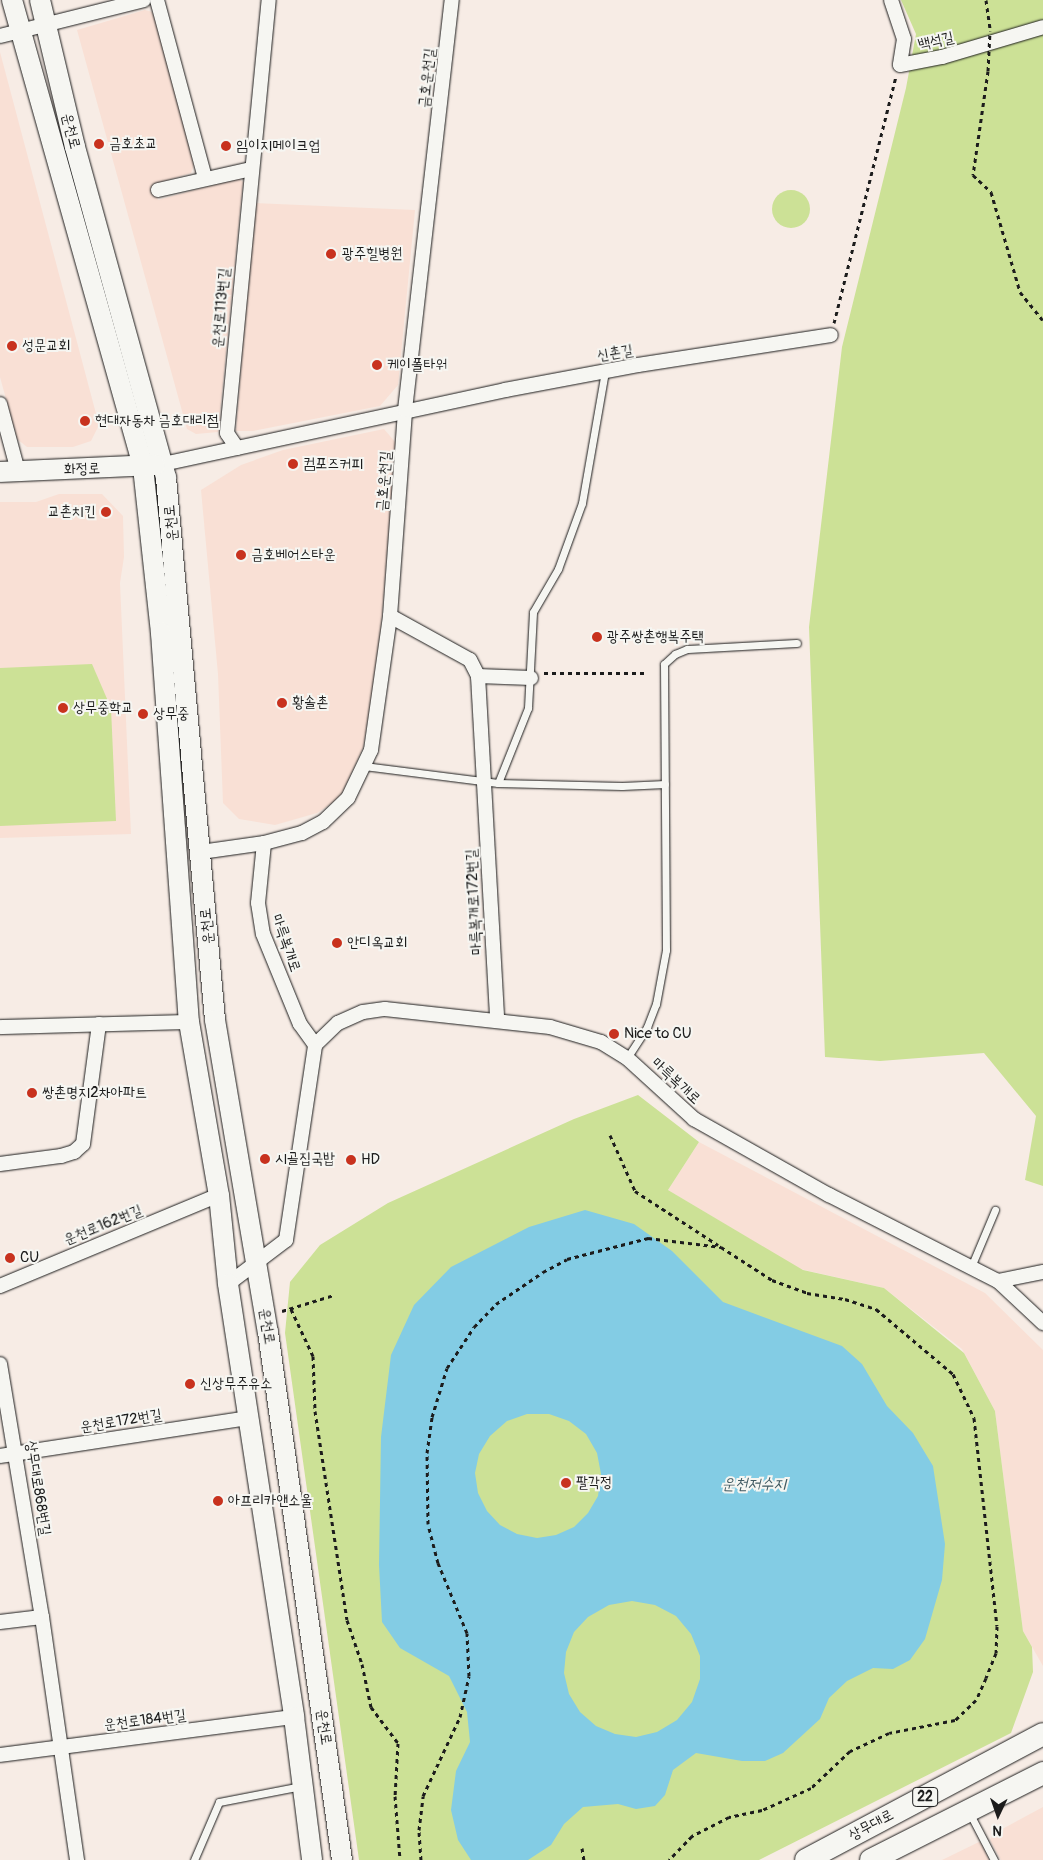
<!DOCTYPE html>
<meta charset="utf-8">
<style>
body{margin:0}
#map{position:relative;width:1043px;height:1860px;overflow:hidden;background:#f7ece5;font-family:Pangolin,"Poor Story",sans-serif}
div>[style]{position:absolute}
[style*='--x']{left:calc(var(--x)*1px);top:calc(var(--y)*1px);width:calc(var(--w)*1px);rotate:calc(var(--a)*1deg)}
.built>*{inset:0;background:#f9e0d5}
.green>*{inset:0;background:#cce196}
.round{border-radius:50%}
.water>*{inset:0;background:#83cce4}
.path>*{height:3px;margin-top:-1.5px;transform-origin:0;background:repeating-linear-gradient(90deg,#1c1c1c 0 4px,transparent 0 8px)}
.roads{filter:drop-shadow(0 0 1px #1c1c1c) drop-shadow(0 0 1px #1c1c1c)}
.lane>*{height:7px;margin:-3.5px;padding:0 3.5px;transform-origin:3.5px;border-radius:3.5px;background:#f6f6f2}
.street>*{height:14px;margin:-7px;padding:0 7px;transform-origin:7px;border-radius:7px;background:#f6f6f2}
.secondary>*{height:20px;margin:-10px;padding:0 10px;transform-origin:10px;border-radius:10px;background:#f6f6f2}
.primary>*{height:22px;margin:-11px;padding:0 11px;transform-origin:11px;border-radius:11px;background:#f6f6f2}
.path-bridge>*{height:3px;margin-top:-1.5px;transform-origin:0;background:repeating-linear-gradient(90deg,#1c1c1c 0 4px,transparent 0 8px)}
.dots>*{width:14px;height:14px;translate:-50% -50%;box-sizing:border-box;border:2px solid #f6f6f2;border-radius:50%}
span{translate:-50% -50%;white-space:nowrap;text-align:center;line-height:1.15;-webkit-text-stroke:4px #f6f6f2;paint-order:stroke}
.shield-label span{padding:1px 4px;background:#f6f6f2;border:1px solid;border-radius:4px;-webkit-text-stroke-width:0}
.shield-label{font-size:14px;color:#1c1c1c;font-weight:700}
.street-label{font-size:15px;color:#1c1c1c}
.poi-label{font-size:15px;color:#1c1c1c}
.left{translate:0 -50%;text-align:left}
.right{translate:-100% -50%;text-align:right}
.water-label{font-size:16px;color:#405a62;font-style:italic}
.north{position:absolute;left:973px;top:1790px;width:50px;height:50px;-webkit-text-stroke:4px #f6f6f2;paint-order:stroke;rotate:183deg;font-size:14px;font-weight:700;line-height:20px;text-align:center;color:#1c1c1c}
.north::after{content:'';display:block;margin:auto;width:18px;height:22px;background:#1c1c1c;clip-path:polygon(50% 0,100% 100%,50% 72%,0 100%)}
</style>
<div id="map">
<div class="built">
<div style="clip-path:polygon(145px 10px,152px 12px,159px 28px,194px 165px,191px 173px,152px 185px,158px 200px,238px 178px,243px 182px,218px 432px,196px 434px,187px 429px,77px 30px)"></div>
<div style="clip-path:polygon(0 52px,99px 425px,91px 441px,73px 447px,27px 447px,17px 439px,0 377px)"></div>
<div style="clip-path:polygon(254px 203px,415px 210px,398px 385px,380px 406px,253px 431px,236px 431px)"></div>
<div style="clip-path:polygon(384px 429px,396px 443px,378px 663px,363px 748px,340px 798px,317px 813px,275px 825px,239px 819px,223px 803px,218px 674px,201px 490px,241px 465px,283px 450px)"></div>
<div style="clip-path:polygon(59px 494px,102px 494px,123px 516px,124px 557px,120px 583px,131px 834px,0 838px,0 502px,36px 502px)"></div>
<div style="clip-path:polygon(699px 1142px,985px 1293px,1043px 1350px,1043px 1666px,1023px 1631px,995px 1411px,962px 1349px,884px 1288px,800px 1269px,668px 1190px)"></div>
<div style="clip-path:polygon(1043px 1807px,1043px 1860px,1001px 1860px,990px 1840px,993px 1834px)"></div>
<div style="clip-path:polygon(981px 1841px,989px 1860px,942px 1860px)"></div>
</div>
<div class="green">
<div style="clip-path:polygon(901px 0,1043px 0,1043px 1186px,1025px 1180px,1036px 1116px,984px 1053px,880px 1061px,825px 1057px,809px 627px,842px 347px,906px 88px,916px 34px)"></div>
<div class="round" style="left:772px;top:190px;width:38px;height:38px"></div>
<div style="clip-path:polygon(92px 664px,111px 708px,116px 821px,0 826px,0 668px)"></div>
<div style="clip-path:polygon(638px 1095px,699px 1142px,668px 1190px,803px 1270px,884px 1288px,964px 1353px,995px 1411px,1023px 1631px,1032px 1647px,1033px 1672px,1011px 1733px,759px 1860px,359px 1860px,285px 1333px,290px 1282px,320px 1245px,388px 1203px,574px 1119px)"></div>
</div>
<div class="water">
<div style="clip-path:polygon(evenodd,585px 1210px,634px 1224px,672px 1251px,723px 1302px,842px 1346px,862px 1364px,887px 1406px,913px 1433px,933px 1466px,945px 1544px,942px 1580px,925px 1639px,910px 1660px,893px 1669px,873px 1668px,847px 1681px,829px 1698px,820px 1719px,783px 1753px,765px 1761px,742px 1761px,696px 1753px,673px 1770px,665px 1795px,655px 1806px,636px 1809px,618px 1804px,583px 1807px,564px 1824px,551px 1845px,528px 1860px,471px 1860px,458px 1840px,451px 1810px,456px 1771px,470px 1742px,467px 1712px,449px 1676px,400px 1648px,382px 1622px,379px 1565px,381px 1437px,391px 1355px,414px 1305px,451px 1267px,529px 1227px,585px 1210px,527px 1414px,549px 1414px,569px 1421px,586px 1434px,597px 1453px,601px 1474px,598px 1496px,588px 1513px,574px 1527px,556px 1535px,537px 1538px,517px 1534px,500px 1525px,487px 1511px,478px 1493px,475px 1473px,479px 1454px,490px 1436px,507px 1421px,527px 1414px,585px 1210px,632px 1601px,655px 1605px,676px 1616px,691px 1634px,700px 1656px,700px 1679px,692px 1702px,677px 1720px,657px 1732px,636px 1737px,615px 1734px,596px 1726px,580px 1712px,569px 1694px,564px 1673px,566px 1652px,574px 1632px,588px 1617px,609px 1605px,632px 1601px)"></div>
</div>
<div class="path">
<div style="--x:986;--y:0;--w:28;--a:82"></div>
<div style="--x:988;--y:71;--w:105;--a:98.2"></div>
<div style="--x:973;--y:175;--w:25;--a:43"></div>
<div style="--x:991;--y:192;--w:104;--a:73.8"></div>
<div style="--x:1020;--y:292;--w:36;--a:51"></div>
<div style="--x:834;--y:323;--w:254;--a:-75.9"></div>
<div style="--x:544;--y:673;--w:102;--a:0"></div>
<div style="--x:610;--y:1135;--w:61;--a:65.9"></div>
<div style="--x:635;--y:1191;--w:99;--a:33"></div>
<div style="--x:291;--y:1309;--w:52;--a:64.9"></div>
<div style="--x:313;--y:1356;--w:55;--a:87.9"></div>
<div style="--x:315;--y:1411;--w:211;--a:81.3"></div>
<div style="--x:347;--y:1620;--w:46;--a:71.2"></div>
<div style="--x:362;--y:1664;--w:44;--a:78.2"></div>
<div style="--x:371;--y:1707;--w:45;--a:53.1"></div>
<div style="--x:398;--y:1743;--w:53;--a:93.2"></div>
<div style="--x:395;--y:1796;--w:64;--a:85.5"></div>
<div style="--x:282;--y:1311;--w:54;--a:-17.1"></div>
<div style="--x:582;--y:1848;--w:12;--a:81"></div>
<div style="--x:421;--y:1860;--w:30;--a:-94"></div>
<div style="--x:419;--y:1830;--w:34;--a:-83"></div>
<div style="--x:423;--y:1796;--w:87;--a:-64.9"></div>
<div style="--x:460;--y:1717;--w:42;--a:-77.6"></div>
<div style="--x:469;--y:1676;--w:43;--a:-92.7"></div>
<div style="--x:467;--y:1633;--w:76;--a:-112.5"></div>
<div style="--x:438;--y:1563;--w:40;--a:-104.4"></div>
<div style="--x:428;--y:1524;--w:71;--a:-90.8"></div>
<div style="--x:427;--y:1453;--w:36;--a:-82"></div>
<div style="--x:432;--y:1417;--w:51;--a:-73"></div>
<div style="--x:447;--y:1368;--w:49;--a:-56.6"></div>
<div style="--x:474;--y:1327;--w:32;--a:-46"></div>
<div style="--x:496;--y:1304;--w:57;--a:-34.2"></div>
<div style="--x:543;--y:1272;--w:27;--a:-28"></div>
<div style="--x:567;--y:1259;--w:84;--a:-14.5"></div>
<div style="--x:648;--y:1238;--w:74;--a:7"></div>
<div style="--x:721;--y:1247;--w:61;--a:32.9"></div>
<div style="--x:772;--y:1280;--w:37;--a:20"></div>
<div style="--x:807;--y:1293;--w:38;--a:9"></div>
<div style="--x:845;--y:1299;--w:33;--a:18"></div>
<div style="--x:876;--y:1309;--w:101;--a:40.2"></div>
<div style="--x:953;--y:1374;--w:49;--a:64.5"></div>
<div style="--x:974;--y:1418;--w:209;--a:83.7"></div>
<div style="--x:997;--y:1626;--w:27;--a:92"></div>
<div style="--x:996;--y:1653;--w:27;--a:112"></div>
<div style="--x:986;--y:1678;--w:24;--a:114"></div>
<div style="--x:976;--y:1700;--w:29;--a:136"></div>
<div style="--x:955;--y:1720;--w:67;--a:168.9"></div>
<div style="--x:889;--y:1733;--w:43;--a:155.2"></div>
<div style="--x:850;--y:1751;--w:54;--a:136.5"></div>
<div style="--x:811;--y:1788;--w:54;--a:155.8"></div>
<div style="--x:762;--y:1810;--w:34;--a:168"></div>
<div style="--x:729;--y:1817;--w:42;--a:152.8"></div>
<div style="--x:692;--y:1836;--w:33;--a:134"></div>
</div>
<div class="roads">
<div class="lane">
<div style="--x:364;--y:766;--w:135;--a:7.2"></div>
<div style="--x:498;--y:783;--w:124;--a:1.4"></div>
<div style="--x:622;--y:786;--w:43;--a:-2.7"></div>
<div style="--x:498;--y:783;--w:81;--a:-68.2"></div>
<div style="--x:528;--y:708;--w:96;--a:-87"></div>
<div style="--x:533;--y:612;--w:50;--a:-59.8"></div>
<div style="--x:558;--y:569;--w:70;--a:-70"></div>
<div style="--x:582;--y:503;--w:134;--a:-80.1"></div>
<div style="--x:627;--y:1058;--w:37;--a:-57"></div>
<div style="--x:647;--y:1027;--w:25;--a:-69"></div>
<div style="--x:656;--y:1004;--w:55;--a:-79.5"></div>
<div style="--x:666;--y:950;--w:286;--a:-90.4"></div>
<div style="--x:664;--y:664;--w:15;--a:-42"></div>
<div style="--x:675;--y:654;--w:13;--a:-23"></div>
<div style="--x:687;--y:649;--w:110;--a:-3.1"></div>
<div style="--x:971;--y:1267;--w:62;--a:-67.2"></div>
<div style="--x:970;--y:1814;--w:52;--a:62.4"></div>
<div style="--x:194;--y:1860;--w:63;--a:-66.7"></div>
<div style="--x:219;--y:1802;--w:84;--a:-11"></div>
</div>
<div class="street">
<div style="--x:157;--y:0;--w:184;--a:74.9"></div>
<div style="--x:891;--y:0;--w:41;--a:71.6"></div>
<div style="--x:904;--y:39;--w:26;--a:99"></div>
<div style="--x:900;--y:65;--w:43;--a:-10.8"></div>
<div style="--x:942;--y:57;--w:105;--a:-16.5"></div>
<div style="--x:0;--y:36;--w:148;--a:-14"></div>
<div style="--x:158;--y:190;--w:95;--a:-12.7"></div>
<div style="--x:0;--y:404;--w:69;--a:75"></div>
<div style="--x:237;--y:448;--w:18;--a:-124"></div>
<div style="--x:227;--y:433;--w:435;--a:-84.5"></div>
<div style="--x:163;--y:464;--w:350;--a:-12.2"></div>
<div style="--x:505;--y:390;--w:135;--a:-10.6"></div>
<div style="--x:638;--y:365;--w:195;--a:-8.8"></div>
<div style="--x:390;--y:616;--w:91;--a:28.8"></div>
<div style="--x:470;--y:660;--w:18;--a:63"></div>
<div style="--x:478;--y:676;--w:345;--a:86.8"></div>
<div style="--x:478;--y:676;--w:53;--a:2.2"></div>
<div style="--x:264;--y:843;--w:60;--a:95.7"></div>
<div style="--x:258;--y:903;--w:31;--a:81"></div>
<div style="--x:263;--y:934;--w:97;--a:67.7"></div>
<div style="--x:300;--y:1024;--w:26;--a:54"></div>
<div style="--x:201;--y:852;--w:64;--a:-8.1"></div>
<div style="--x:264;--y:843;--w:39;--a:-15"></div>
<div style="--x:302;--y:833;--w:24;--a:-28"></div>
<div style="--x:323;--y:822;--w:35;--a:-44"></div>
<div style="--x:348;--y:798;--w:53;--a:-64.4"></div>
<div style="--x:371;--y:750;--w:135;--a:-81.9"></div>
<div style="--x:390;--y:616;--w:207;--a:-85.8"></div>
<div style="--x:405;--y:410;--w:413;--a:-83.5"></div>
<div style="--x:0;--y:1027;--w:189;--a:-1.5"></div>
<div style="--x:0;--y:1164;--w:62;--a:-7.5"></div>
<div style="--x:61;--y:1156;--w:14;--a:-17"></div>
<div style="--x:74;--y:1152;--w:12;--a:-42"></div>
<div style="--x:83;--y:1144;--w:121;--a:-82.4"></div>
<div style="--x:998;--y:1281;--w:46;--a:-11.3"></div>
<div style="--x:228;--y:1284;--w:73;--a:-37.2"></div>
<div style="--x:286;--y:1240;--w:197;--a:-81.5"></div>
<div style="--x:315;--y:1045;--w:32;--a:-44"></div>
<div style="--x:338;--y:1023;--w:27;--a:-24"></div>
<div style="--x:363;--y:1012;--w:22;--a:-8"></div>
<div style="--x:385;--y:1009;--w:166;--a:6.2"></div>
<div style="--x:550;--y:1027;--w:53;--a:16.4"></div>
<div style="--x:601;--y:1042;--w:31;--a:32"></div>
<div style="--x:627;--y:1058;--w:91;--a:42.3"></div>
<div style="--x:694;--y:1119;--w:155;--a:29.4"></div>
<div style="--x:829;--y:1195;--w:190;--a:27"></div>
<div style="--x:998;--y:1281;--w:62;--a:43"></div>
<div style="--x:0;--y:1286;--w:237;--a:-22.6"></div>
<div style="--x:0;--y:1364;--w:256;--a:80.6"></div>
<div style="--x:42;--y:1617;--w:246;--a:81.8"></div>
<div style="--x:0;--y:1456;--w:250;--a:-8.7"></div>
<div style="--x:0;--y:1622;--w:42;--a:-6.8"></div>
<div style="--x:0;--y:1755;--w:296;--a:-7.4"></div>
</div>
<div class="secondary">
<div style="--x:12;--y:0;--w:485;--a:74.3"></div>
<div style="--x:143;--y:467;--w:167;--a:83.8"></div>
<div style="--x:161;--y:633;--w:390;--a:85.9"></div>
<div style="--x:189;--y:1022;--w:176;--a:80.2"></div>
<div style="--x:219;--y:1195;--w:89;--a:84.2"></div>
<div style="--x:228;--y:1284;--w:438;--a:81.3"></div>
<div style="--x:294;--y:1717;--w:144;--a:82.8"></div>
<div style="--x:40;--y:0;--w:151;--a:76.6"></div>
<div style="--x:75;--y:147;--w:343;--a:74.6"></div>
<div style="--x:166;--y:478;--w:544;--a:84.83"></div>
<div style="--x:215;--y:1020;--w:316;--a:80.4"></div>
<div style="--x:268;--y:1332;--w:533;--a:82.02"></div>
<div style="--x:0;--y:472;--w:155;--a:-2.6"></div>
</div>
<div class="primary">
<div style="--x:806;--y:1860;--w:268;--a:-28"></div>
<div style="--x:871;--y:1860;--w:193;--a:-26.8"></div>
</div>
</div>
<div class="path-bridge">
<div style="--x:988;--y:71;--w:40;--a:-87.1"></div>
</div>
<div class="dots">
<div style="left:99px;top:144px;background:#c8321e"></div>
<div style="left:226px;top:146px;background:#c8321e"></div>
<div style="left:331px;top:254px;background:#c8321e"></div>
<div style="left:12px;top:346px;background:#c8321e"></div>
<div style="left:377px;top:365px;background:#c8321e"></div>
<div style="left:85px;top:421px;background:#c8321e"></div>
<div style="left:293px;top:464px;background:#c8321e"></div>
<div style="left:106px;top:512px;background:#c8321e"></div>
<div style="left:241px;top:555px;background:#c8321e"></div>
<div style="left:597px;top:637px;background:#c8321e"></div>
<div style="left:282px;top:703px;background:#c8321e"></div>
<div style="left:63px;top:708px;background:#c8321e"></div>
<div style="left:143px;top:714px;background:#c8321e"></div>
<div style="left:337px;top:943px;background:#c8321e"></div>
<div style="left:614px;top:1034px;background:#c8321e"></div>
<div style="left:32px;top:1093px;background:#c8321e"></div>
<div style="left:265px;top:1159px;background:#c8321e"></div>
<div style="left:351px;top:1160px;background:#c8321e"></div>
<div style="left:10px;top:1258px;background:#c8321e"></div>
<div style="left:190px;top:1384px;background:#c8321e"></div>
<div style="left:566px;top:1483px;background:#c8321e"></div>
<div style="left:218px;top:1501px;background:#c8321e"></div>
</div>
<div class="shield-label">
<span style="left:925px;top:1797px">22</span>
</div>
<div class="street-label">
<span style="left:936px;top:41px;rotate:-13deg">백석길</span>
<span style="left:427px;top:78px;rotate:-84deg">금호운천길</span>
<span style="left:71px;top:131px;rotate:76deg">운천로</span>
<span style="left:221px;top:308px;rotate:-85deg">운천로113번길</span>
<span style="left:615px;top:353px;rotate:-10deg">신촌길</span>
<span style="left:82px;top:469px;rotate:-2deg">화정로</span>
<span style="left:384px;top:481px;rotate:-86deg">금호운천길</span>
<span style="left:171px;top:523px;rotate:-95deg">운천로</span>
<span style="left:474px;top:902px;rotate:-93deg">마륵복개로172번길</span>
<span style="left:207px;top:926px;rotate:-95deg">운천로</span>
<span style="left:286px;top:943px;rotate:71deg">마륵복개로</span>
<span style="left:676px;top:1081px;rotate:43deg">마륵복개로</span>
<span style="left:103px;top:1225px;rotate:-22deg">운천로162번길</span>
<span style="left:267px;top:1326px;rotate:81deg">운천로</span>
<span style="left:121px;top:1421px;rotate:-9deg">운천로172번길</span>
<span style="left:38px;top:1488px;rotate:81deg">상무대로868번길</span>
<span style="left:145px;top:1720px;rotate:-7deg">운천로184번길</span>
<span style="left:324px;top:1727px;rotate:82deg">운천로</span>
<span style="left:871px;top:1825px;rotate:-28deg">상무대로</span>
</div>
<div class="poi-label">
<span class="left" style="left:109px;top:144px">금호초교</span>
<span class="left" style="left:236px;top:146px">임이지메이크업</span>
<span class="left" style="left:342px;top:254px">광주힐병원</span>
<span class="left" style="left:22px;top:346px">성문교회</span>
<span class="left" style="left:387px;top:365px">케이폴타워</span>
<span class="left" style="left:95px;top:421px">현대자동차 금호대리점</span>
<span class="left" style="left:303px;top:464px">컴포즈커피</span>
<span class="right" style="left:96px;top:512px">교촌치킨</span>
<span class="left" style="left:251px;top:555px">금호베어스타운</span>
<span class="left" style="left:607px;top:637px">광주쌍촌행복주택</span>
<span class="left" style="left:292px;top:703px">황솔촌</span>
<span class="left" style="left:73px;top:708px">상무중학교</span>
<span class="left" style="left:153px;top:714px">상무중</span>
<span class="left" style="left:347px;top:943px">안디옥교회</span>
<span class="left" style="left:624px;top:1034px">Nice to CU</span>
<span class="left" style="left:42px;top:1093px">쌍촌명지2차아파트</span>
<span class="left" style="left:275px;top:1159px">시골집국밥</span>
<span class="left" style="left:361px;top:1160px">HD</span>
<span class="left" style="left:20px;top:1258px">CU</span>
<span class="left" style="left:200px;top:1384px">신상무주유소</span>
<span class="left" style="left:576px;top:1483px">팔각정</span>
<span class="left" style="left:228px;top:1501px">아프리카앤소울</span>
</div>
<div class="water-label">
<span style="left:754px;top:1484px">운천저수지</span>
</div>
<div class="north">N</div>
</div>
